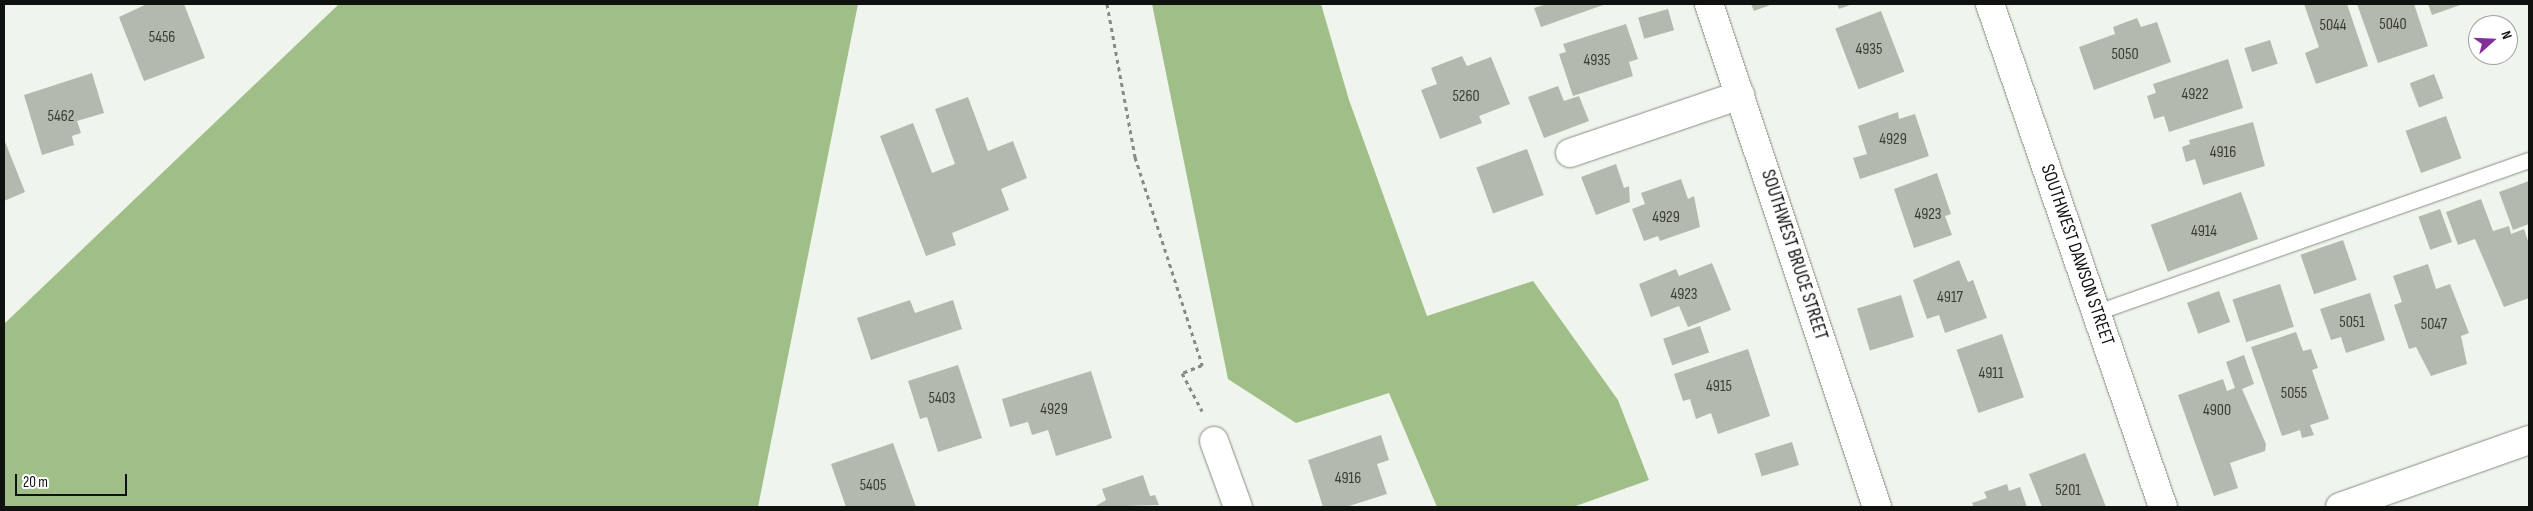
<!DOCTYPE html>
<style>
body{margin:0}
#map{position:relative;width:2533px;height:511px;overflow:hidden;background:#eff5ec;font-family:"Sofia Sans Condensed",sans-serif}
div>[style]{position:absolute}
[style*='--x']{left:calc(var(--x)*1px);top:calc(var(--y)*1px);width:calc(var(--w)*1px);rotate:calc(var(--a)*1deg)}
.forest>*{inset:0;background:#a0bf88}
.building>*{inset:0;background:#b3b9af;transform-origin:0 0}
.path>*{height:3px;margin-top:-1.5px;transform-origin:0;background:repeating-linear-gradient(90deg,#878b85 0 4px,transparent 0 8px)}
.roads{filter:drop-shadow(0 0 1px #888d84) drop-shadow(0 0 1px #888d84)}
.lane>*{height:15px;margin:-7.5px;padding:0 7.5px;transform-origin:7.5px;border-radius:7.5px;background:#fff}
.street>*{height:28px;margin:-14px;padding:0 14px;transform-origin:14px;border-radius:14px;background:#fff}
.secondary>*{height:28px;margin:-14px;padding:0 14px;transform-origin:14px;border-radius:14px;background:#fff}
span{translate:-50% -50%;white-space:nowrap;text-align:center;line-height:1.15;-webkit-text-stroke:4px #fff;paint-order:stroke}
.number-label{font-size:16px;color:#393c37}
.number-label span{-webkit-text-stroke-width:0}
.street-label{font-size:19px;color:#10120f}
.frame{position:absolute;inset:0;border:5px solid #10120f;pointer-events:none}
.north{position:absolute;left:2468px;top:15px;width:50px;height:50px;box-sizing:border-box;background:#fff;border:1px solid #9fa09f;border-radius:50%;rotate:70deg;font-size:14px;font-weight:700;line-height:20px;text-align:center;color:#10120f}
.north::after{content:'';display:block;margin:auto;width:18px;height:22px;background:#842e9b;clip-path:polygon(50% 0,100% 100%,50% 72%,0 100%)}
.scale{position:absolute;left:15px;top:474px;width:112px;height:22px;box-sizing:border-box;border:2px solid #10120f;border-top:0;padding-left:6px;font-size:15px;line-height:18px;white-space:nowrap;color:#10120f;-webkit-text-stroke:4px #fff;paint-order:stroke}
</style>
<div id="map">
<div class="forest">
<div style="clip-path:polygon(339px 4px,858px 4px,758px 507px,4px 507px,4px 324px)"></div>
<div style="clip-path:polygon(1152px 4px,1321px 4px,1349px 100px,1427px 316px,1533px 281px,1618px 400px,1649px 480px,1573px 507px,1437px 507px,1389px 393px,1296px 423px,1228px 379px)"></div>
</div>
<div class="building">
<div style="clip-path:polygon(147px 4px,184px 4px,205px 58px,144px 81px,119px 17px)"></div>
<div style="clip-path:polygon(1547px 4px,1606px 4px,1541px 27px,1534px 8px)"></div>
<div style="clip-path:polygon(1751px 4px,1773px 4px,1754px 11px)"></div>
<div style="clip-path:polygon(1837px 4px,1853px 4px,1839px 9px)"></div>
<div style="clip-path:polygon(2304px 4px,2347px 4px,2368px 66px,2316px 84px,2305px 53px,2319px 47px)"></div>
<div style="clip-path:polygon(2357px 4px,2414px 4px,2428px 46px,2378px 63px)"></div>
<div style="clip-path:polygon(2428px 4px,2463px 4px,2432px 15px)"></div>
<div style="left:1668px;top:9px;width:22px;height:31px;rotate:74deg"></div>
<div style="left:1881px;top:11px;width:65px;height:49px;rotate:69deg"></div>
<div style="clip-path:polygon(2137px 18px,2141px 27px,2157px 22px,2171px 62px,2094px 90px,2079px 47px,2115px 34px,2113px 27px)"></div>
<div style="clip-path:polygon(1626px 24px,1638px 59px,1629px 62px,1633px 76px,1573px 96px,1559px 54px,1566px 52px,1563px 44px)"></div>
<div style="left:2270px;top:40px;width:25px;height:27px;rotate:72deg"></div>
<div style="clip-path:polygon(1462px 56px,1467px 66px,1491px 57px,1510px 104px,1479px 116px,1482px 123px,1440px 139px,1421px 90px,1437px 84px,1431px 68px)"></div>
<div style="clip-path:polygon(2228px 59px,2243px 108px,2169px 132px,2164px 116px,2154px 119px,2147px 96px,2156px 93px,2153px 84px)"></div>
<div style="clip-path:polygon(92px 73px,104px 113px,77px 121px,81px 133px,72px 136px,74px 145px,42px 155px,24px 95px)"></div>
<div style="left:2434px;top:74px;width:26px;height:26px;rotate:69deg"></div>
<div style="clip-path:polygon(1558px 86px,1564px 101px,1579px 96px,1589px 121px,1544px 138px,1528px 97px)"></div>
<div style="clip-path:polygon(968px 97px,988px 151px,1013px 141px,1027px 178px,1001px 189px,1009px 210px,952px 233px,956px 245px,926px 256px,880px 136px,913px 123px,932px 173px,955px 164px,935px 109px)"></div>
<div style="clip-path:polygon(1898px 112px,1899px 119px,1915px 114px,1929px 156px,1860px 179px,1853px 158px,1867px 154px,1858px 126px)"></div>
<div style="left:2446px;top:116px;width:45px;height:43px;rotate:70deg"></div>
<div style="clip-path:polygon(2253px 122px,2265px 166px,2203px 185px,2195px 159px,2186px 162px,2182px 147px,2190px 144px,2189px 140px)"></div>
<div style="clip-path:polygon(4px 139px,25px 192px,4px 201px)"></div>
<div style="left:1527px;top:149px;width:49px;height:54px;rotate:70deg"></div>
<div style="clip-path:polygon(1616px 164px,1624px 188px,1629px 186px,1630px 202px,1596px 215px,1581px 177px)"></div>
<div style="clip-path:polygon(1937px 173px,1951px 214px,1945px 216px,1952px 235px,1914px 248px,1894px 189px)"></div>
<div style="clip-path:polygon(1681px 179px,1688px 199px,1694px 196px,1700px 227px,1660px 241px,1658px 236px,1644px 241px,1632px 209px,1645px 204px,1641px 193px)"></div>
<div style="clip-path:polygon(2529px 181px,2529px 224px,2513px 230px,2499px 192px)"></div>
<div style="left:2241px;top:192px;width:50px;height:96px;rotate:70deg"></div>
<div style="clip-path:polygon(2481px 199px,2493px 231px,2509px 226px,2511px 234px,2524px 229px,2529px 244px,2529px 298px,2504px 307px,2475px 239px,2458px 245px,2446px 212px)"></div>
<div style="left:2440px;top:209px;width:35px;height:23px;rotate:70deg"></div>
<div style="left:2343px;top:240px;width:42px;height:45px;rotate:71deg"></div>
<div style="clip-path:polygon(1959px 260px,1968px 282px,1973px 280px,1987px 318px,1945px 333px,1939px 315px,1927px 319px,1913px 280px)"></div>
<div style="clip-path:polygon(1712px 263px,1731px 310px,1688px 327px,1679px 306px,1651px 317px,1639px 284px,1676px 269px,1679px 276px)"></div>
<div style="clip-path:polygon(2428px 264px,2436px 289px,2450px 284px,2469px 333px,2461px 336px,2467px 364px,2431px 376px,2416px 347px,2409px 349px,2394px 305px,2402px 302px,2393px 276px)"></div>
<div style="left:2280px;top:284px;width:45px;height:50px;rotate:72deg"></div>
<div style="left:2219px;top:291px;width:33px;height:34px;rotate:70deg"></div>
<div style="clip-path:polygon(2370px 293px,2385px 340px,2346px 353px,2341px 337px,2331px 340px,2320px 309px)"></div>
<div style="left:1901px;top:295px;width:44px;height:46px;rotate:73deg"></div>
<div style="clip-path:polygon(910px 300px,915px 313px,953px 300px,962px 329px,871px 360px,857px 318px)"></div>
<div style="left:1700px;top:326px;width:28px;height:39px;rotate:71deg"></div>
<div style="clip-path:polygon(2296px 332px,2303px 351px,2311px 349px,2318px 368px,2312px 370px,2329px 419px,2310px 425px,2314px 435px,2302px 438px,2300px 430px,2282px 436px,2251px 347px)"></div>
<div style="left:2002px;top:334px;width:67px;height:48px;rotate:71deg"></div>
<div style="clip-path:polygon(1748px 349px,1770px 416px,1718px 434px,1711px 413px,1696px 419px,1690px 399px,1683px 401px,1674px 374px)"></div>
<div style="clip-path:polygon(2244px 355px,2254px 384px,2242px 389px,2266px 444px,2265px 451px,2230px 463px,2238px 488px,2214px 496px,2178px 395px,2223px 379px,2227px 391px,2235px 388px,2226px 362px)"></div>
<div style="clip-path:polygon(958px 365px,982px 438px,938px 452px,927px 417px,920px 419px,908px 381px)"></div>
<div style="clip-path:polygon(1091px 371px,1112px 438px,1056px 456px,1048px 430px,1032px 435px,1028px 422px,1010px 427px,1002px 399px)"></div>
<div style="clip-path:polygon(1381px 435px,1389px 460px,1377px 464px,1387px 494px,1346px 507px,1323px 507px,1308px 460px)"></div>
<div style="left:1792px;top:442px;width:24px;height:39px;rotate:73deg"></div>
<div style="clip-path:polygon(893px 443px,916px 507px,846px 507px,831px 464px)"></div>
<div style="clip-path:polygon(2085px 453px,2106px 507px,2042px 507px,2029px 474px)"></div>
<div style="clip-path:polygon(1143px 475px,1150px 496px,1155px 495px,1159px 505px,1094px 507px,1106px 500px,1102px 489px)"></div>
<div style="clip-path:polygon(2007px 484px,2009px 491px,2020px 487px,2027px 507px,1974px 507px,1972px 503px,1987px 498px,1984px 492px)"></div>
</div>
<div class="path">
<div style="--x:1107;--y:4;--w:156;--a:79.6"></div>
<div style="--x:1135;--y:157;--w:219;--a:72.1"></div>
<div style="--x:1202;--y:365;--w:22;--a:158"></div>
<div style="--x:1182;--y:373;--w:43;--a:62.2"></div>
</div>
<div class="roads">
<div class="lane">
<div style="--x:2097;--y:312;--w:458;--a:-19.4"></div>
</div>
<div class="street">
<div style="--x:1709;--y:4;--w:530;--a:71.53"></div>
<div style="--x:1990;--y:4;--w:532;--a:71.02"></div>
<div style="--x:1570;--y:153;--w:180;--a:-18.8"></div>
<div style="--x:1214;--y:441;--w:70;--a:70"></div>
</div>
<div class="secondary">
<div style="--x:2340;--y:507;--w:201;--a:-19.5"></div>
</div>
</div>
<div class="number-label">
<span style="left:2393px;top:25px">5040</span>
<span style="left:2333px;top:26px">5044</span>
<span style="left:162px;top:38px">5456</span>
<span style="left:1869px;top:50px">4935</span>
<span style="left:2125px;top:55px">5050</span>
<span style="left:1597px;top:61px">4935</span>
<span style="left:2195px;top:95px">4922</span>
<span style="left:1466px;top:97px">5260</span>
<span style="left:61px;top:117px">5462</span>
<span style="left:1893px;top:140px">4929</span>
<span style="left:2223px;top:153px">4916</span>
<span style="left:1928px;top:215px">4923</span>
<span style="left:1666px;top:218px">4929</span>
<span style="left:2204px;top:232px">4914</span>
<span style="left:1684px;top:295px">4923</span>
<span style="left:1950px;top:298px">4917</span>
<span style="left:2352px;top:323px">5051</span>
<span style="left:2434px;top:325px">5047</span>
<span style="left:1991px;top:374px">4911</span>
<span style="left:1719px;top:387px">4915</span>
<span style="left:2294px;top:394px">5055</span>
<span style="left:942px;top:399px">5403</span>
<span style="left:1054px;top:410px">4929</span>
<span style="left:2217px;top:411px">4900</span>
<span style="left:1348px;top:479px">4916</span>
<span style="left:873px;top:486px">5405</span>
<span style="left:2068px;top:491px">5201</span>
</div>
<div class="street-label">
<span style="left:1794px;top:255px;rotate:72deg">SOUTHWEST BRUCE STREET</span>
<span style="left:2077px;top:255px;rotate:71deg">SOUTHWEST DAWSON STREET</span>
</div>
<div class="frame"></div>
<div class="north">N</div>
<div class="scale">20 m</div>
</div>
